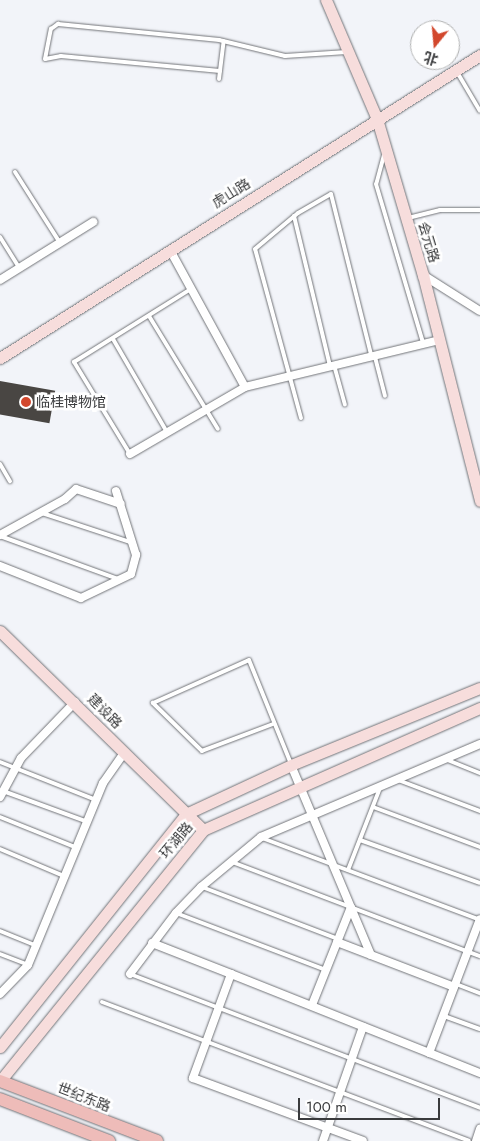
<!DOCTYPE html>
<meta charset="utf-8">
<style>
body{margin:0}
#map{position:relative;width:480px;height:1141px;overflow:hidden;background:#f2f4f9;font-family:Jost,"Noto Sans SC",sans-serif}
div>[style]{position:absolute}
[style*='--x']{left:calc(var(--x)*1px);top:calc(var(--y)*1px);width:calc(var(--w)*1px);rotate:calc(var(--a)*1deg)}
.building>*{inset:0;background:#494643;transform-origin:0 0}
.roads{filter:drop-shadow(0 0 1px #727478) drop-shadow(0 0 1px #727478)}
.lane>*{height:4px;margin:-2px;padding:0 2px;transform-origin:2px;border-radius:2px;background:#fff}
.street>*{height:8px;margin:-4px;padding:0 4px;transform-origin:4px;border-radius:4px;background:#fff}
.secondary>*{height:11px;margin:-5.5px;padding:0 5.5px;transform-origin:5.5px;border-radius:5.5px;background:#f7dddc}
.primary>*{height:12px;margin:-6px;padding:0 6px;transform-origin:6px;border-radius:6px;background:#eebcb9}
.dots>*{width:14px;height:14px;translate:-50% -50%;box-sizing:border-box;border:2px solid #fff;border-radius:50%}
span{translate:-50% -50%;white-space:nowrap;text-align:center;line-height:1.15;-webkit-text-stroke:5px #fff;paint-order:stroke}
.street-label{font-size:14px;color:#3a3b3d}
.poi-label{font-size:14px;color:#3a3b3d}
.left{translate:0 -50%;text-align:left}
.north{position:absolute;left:410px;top:20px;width:50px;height:50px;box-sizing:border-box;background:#fff;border:1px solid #b0b1b1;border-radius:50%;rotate:197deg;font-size:14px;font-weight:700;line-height:20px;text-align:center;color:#3a3b3d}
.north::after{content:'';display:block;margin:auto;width:18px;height:22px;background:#d2472c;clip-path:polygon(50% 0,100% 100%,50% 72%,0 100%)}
.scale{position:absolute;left:298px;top:1098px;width:142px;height:22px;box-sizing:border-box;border:2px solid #3a3b3d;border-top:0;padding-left:6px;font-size:15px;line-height:18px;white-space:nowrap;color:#3a3b3d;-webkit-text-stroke:4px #fff;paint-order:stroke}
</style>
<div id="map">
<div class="building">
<div style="left:0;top:381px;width:56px;height:33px;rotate:10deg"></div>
</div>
<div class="roads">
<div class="lane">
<div style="--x:220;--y:71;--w:160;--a:-174.6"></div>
<div style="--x:61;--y:56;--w:16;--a:169"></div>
<div style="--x:45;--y:59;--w:31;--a:-79"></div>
<div style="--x:51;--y:29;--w:9;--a:-36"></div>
<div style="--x:58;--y:24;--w:162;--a:5.7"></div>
<div style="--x:219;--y:40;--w:68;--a:13.6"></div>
<div style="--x:285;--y:56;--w:62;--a:-3.7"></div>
<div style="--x:457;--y:72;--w:45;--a:59.5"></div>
<div style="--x:219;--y:79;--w:38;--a:-83"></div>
<div style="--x:384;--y:155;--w:30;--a:105"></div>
<div style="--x:376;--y:184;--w:166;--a:73.5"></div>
<div style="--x:15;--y:172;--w:84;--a:57.6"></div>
<div style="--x:294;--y:216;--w:154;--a:76.5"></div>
<div style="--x:408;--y:218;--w:33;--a:-14"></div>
<div style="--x:440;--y:210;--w:40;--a:0"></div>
<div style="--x:0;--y:237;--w:36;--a:58"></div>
<div style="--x:149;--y:316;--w:132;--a:58.6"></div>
<div style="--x:113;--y:339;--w:108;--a:59.9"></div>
<div style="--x:375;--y:357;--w:40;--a:75.6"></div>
<div style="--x:334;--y:365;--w:41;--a:74.6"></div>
<div style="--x:301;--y:418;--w:175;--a:-105.2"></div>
<div style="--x:255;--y:249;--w:56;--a:-39.9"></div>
<div style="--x:298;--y:213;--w:38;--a:-30"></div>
<div style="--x:331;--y:194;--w:166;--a:76"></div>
<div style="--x:130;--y:454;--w:108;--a:-121.3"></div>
<div style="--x:74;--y:362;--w:138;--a:-32"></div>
<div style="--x:0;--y:464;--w:20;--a:60"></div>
<div style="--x:42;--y:513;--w:93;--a:18.2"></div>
<div style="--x:0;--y:536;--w:126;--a:20"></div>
<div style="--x:273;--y:724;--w:76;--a:159.2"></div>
<div style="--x:202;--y:751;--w:69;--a:-135.6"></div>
<div style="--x:153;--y:703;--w:105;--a:-24.1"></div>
<div style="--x:249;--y:660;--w:112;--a:68"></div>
<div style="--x:445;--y:759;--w:38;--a:22"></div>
<div style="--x:0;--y:762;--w:103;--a:21.6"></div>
<div style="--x:398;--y:780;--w:88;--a:20.7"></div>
<div style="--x:3;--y:791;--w:90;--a:20"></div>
<div style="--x:373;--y:807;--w:114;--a:20.5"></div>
<div style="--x:0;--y:817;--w:83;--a:21.9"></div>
<div style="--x:262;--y:838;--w:233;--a:20.6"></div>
<div style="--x:360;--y:840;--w:127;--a:19.7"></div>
<div style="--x:0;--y:849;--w:69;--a:22.9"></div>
<div style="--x:232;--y:862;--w:265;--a:20.8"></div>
<div style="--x:348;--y:870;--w:88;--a:-68.7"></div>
<div style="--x:202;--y:887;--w:146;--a:20.9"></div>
<div style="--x:176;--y:913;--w:160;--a:20.8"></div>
<div style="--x:0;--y:931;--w:38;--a:22"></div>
<div style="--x:0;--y:954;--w:30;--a:21"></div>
<div style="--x:130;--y:974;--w:375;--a:20.9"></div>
<div style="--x:456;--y:984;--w:26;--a:21"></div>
<div style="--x:102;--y:1002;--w:392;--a:20.7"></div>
<div style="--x:444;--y:1016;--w:38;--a:20"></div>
</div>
<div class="street">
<div style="--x:170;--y:250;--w:156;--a:61.3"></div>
<div style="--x:423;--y:275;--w:67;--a:32.3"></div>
<div style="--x:0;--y:280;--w:110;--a:-31.9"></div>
<div style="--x:130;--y:454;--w:133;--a:-30.2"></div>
<div style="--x:245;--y:387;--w:201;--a:-13.6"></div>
<div style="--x:0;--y:535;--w:74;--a:-29"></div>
<div style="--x:65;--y:499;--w:15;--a:-42"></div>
<div style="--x:76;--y:489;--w:47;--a:18.4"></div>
<div style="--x:0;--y:566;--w:87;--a:21.6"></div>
<div style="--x:81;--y:598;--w:55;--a:-25.6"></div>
<div style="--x:131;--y:574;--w:20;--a:-75"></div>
<div style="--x:136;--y:555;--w:67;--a:-107.4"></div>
<div style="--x:291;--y:765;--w:206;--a:67.2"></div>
<div style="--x:0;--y:797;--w:44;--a:-61.7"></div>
<div style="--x:21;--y:758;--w:78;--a:-46"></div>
<div style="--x:337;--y:942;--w:125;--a:21"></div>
<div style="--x:152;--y:943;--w:85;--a:21.4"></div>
<div style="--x:231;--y:974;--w:111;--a:110.1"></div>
<div style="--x:193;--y:1078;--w:181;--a:20.3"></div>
<div style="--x:130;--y:974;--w:76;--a:-53"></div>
<div style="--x:176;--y:913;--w:36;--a:-46"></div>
<div style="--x:201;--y:887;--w:78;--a:-39.8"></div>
<div style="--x:261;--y:837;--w:238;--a:-23"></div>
<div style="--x:231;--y:974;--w:268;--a:21.7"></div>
<div style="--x:0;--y:994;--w:40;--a:-46"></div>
<div style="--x:28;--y:965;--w:197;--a:-67.6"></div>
<div style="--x:103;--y:783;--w:38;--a:-55"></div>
<div style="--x:312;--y:1005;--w:105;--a:-68.3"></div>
<div style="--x:429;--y:1053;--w:143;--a:-69.2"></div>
<div style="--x:323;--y:1141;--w:121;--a:-70.7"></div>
<div style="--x:476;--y:1141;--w:13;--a:-72"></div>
</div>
<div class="secondary">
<div style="--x:326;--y:0;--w:129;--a:66.8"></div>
<div style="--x:377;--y:119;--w:163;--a:73.6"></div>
<div style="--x:423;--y:275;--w:233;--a:75.8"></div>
<div style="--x:0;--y:358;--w:568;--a:-32.26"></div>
<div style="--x:0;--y:631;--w:284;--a:44.4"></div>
<div style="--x:0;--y:1047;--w:298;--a:-51.4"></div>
<div style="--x:186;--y:814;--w:116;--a:-25"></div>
<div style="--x:291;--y:765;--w:204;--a:-22.2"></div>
<div style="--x:0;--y:1081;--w:323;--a:-51"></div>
<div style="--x:203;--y:830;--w:303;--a:-23.8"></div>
</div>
<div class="primary">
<div style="--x:0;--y:1081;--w:168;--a:20.9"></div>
<div style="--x:0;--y:1099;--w:117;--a:21.1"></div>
</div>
</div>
<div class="dots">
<div style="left:26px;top:402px;background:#d2472c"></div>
</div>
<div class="street-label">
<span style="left:231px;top:193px;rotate:-32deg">虎山路</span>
<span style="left:429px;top:242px;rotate:73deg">会元路</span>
<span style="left:105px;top:711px;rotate:45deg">建设路</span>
<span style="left:176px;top:840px;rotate:-50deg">环湖路</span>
<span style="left:84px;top:1097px;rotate:21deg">世纪东路</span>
</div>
<div class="poi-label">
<span class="left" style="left:36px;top:402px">临桂博物馆</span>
</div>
<div class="north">北</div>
<div class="scale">100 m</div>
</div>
